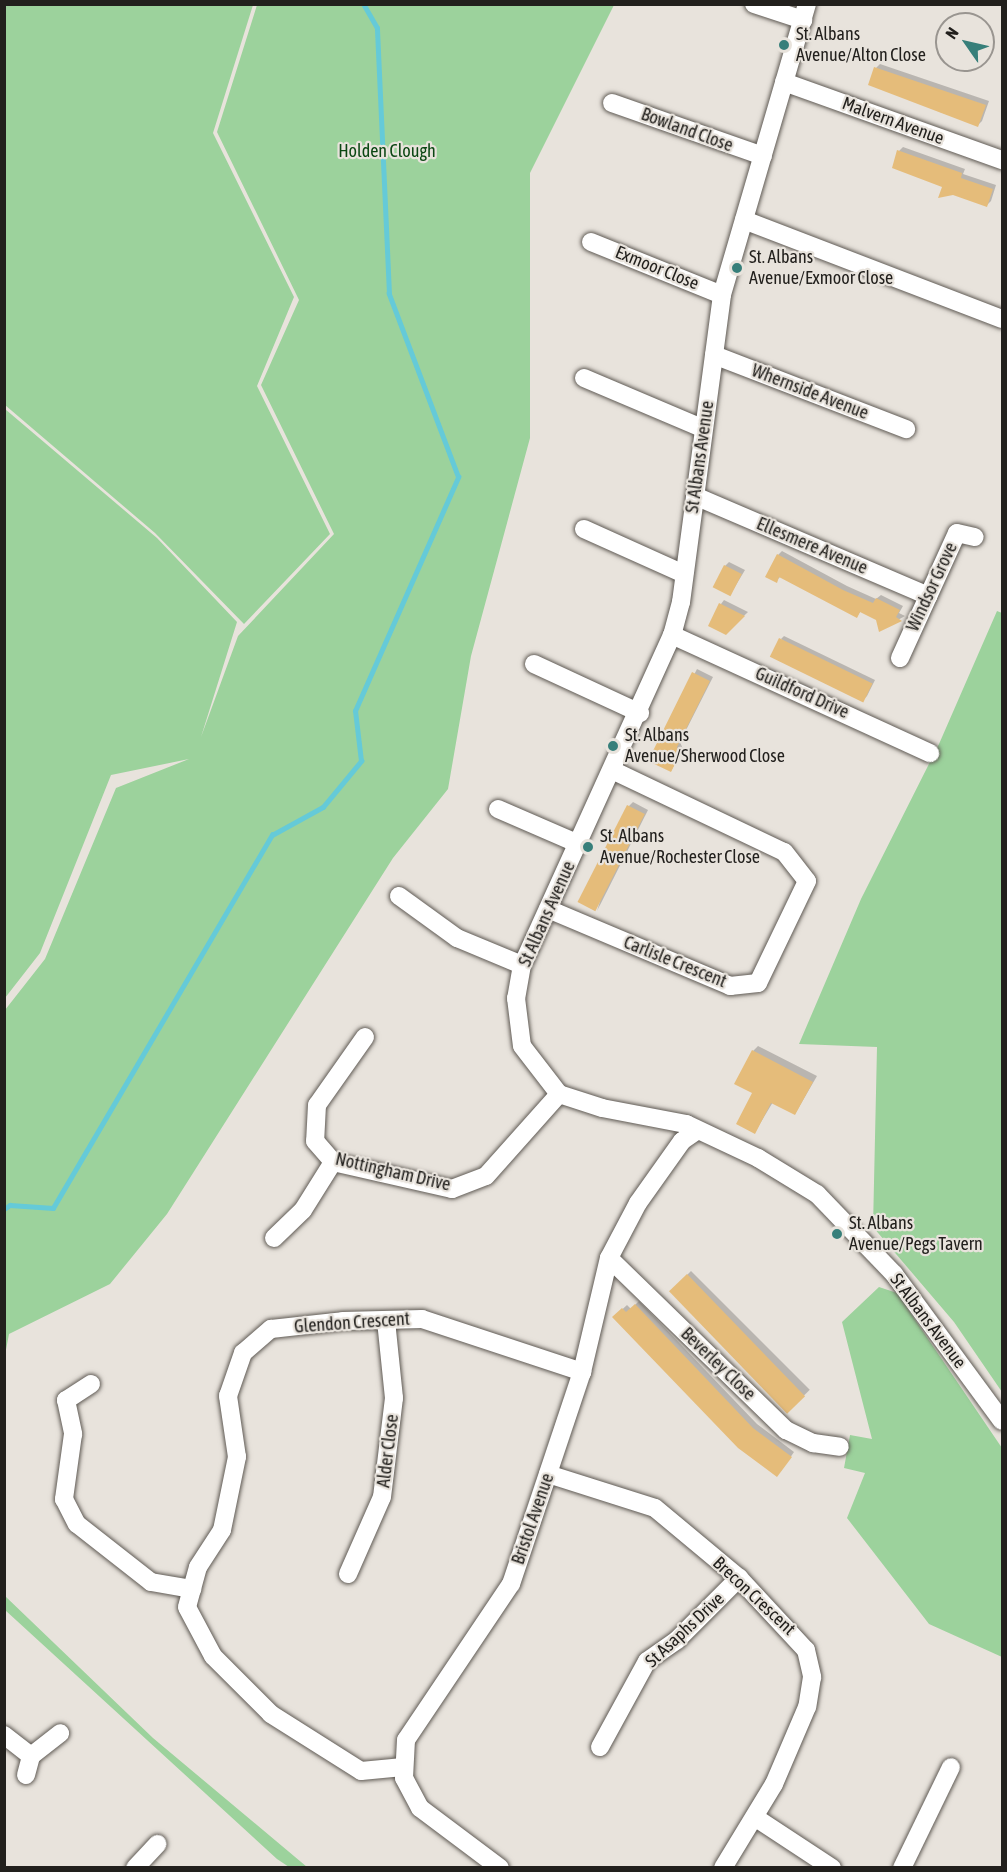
<!DOCTYPE html>
<style>
body{margin:0}
#map{position:relative;width:1007px;height:1872px;overflow:hidden;background:#e8e3dc;font-family:"Asap Condensed",sans-serif}
div>[style]{position:absolute}
[style*='--x']{left:calc(var(--x)*1px);top:calc(var(--y)*1px);width:calc(var(--w)*1px);rotate:calc(var(--a)*1deg)}
.green>*{inset:0;background:#9cd29c}
.shadow>*{inset:0;background:#0003;transform-origin:0 0}
.stream>*{height:4.5px;margin:-2.25px;padding:0 2.25px;transform-origin:2.25px;border-radius:2.25px;background:#65cad8}
.building>*{inset:0;background:#e5bc7a;transform-origin:0 0}
.roads{filter:drop-shadow(0 0 2px #5f5a54) drop-shadow(0 0 2px #5f5a54)}
.street>*{height:18px;margin:-9px;padding:0 9px;transform-origin:9px;border-radius:9px;background:#fff}
.dots>*{width:16px;height:16px;translate:-50% -50%;box-sizing:border-box;border:3px solid #e8e3dc;border-radius:50%}
span{translate:-50% -50%;white-space:nowrap;text-align:center;line-height:1.15;-webkit-text-stroke:4.5px #e8e3dc;paint-order:stroke}
.poi-label{font-size:18px;color:#22201d}
.left{translate:0 -50%;text-align:left}
.street-label{font-size:18px;color:#22201d}
.park-label{font-size:18px;color:#0b4713}
.frame{position:absolute;inset:0;border:6px solid #22201d;pointer-events:none}
.north{position:absolute;left:935px;top:12px;width:60px;height:60px;box-sizing:border-box;background:#e8e3dc;border:2px solid #999590;border-radius:50%;rotate:304deg;font-size:16px;font-weight:700;line-height:24px;text-align:center;color:#22201d}
.north::after{content:'';display:block;margin:auto;width:21px;height:27px;background:#377f7a;clip-path:polygon(50% 0,100% 100%,50% 72%,0 100%)}
</style>
<div id="map">
<div class="green">
<div style="clip-path:polygon(5px 4px,253px 5px,213px 133px,294px 297px,257px 386px,330px 534px,244px 624px,155px 533px,5px 405px)"></div>
<div style="clip-path:polygon(257px 5px,614px 5px,530px 173px,530px 438px,471px 656px,448px 789px,393px 858px,167px 1214px,110px 1284px,9px 1334px,5px 1355px,5px 1010px,45px 959px,116px 788px,189px 759px,111px 775px,40px 953px,5px 998px,5px 409px,157px 538px,237px 622px,201px 737px,238px 636px,334px 534px,261px 385px,299px 300px,217px 132px)"></div>
<div style="clip-path:polygon(997px 611px,1002px 613px,1002px 1392px,954px 1322px,873px 1227px,877px 1047px,799px 1044px,861px 899px,939px 744px)"></div>
<div style="clip-path:polygon(879px 1287px,897px 1293px,1002px 1448px,1002px 1657px,929px 1624px,847px 1518px,865px 1473px,844px 1468px,850px 1435px,872px 1439px,842px 1322px)"></div>
<div style="clip-path:polygon(5px 1596px,153px 1738px,307px 1867px,289px 1867px,277px 1859px,5px 1610px)"></div>
</div>
<div class="shadow">
<div style="clip-path:polygon(880px 64px,989px 101px,982px 121px,978px 125px,940px 112px,941px 109px,876px 68px)"></div>
<div style="clip-path:polygon(903px 147px,965px 169px,963px 174px,996px 185px,991px 201px,987px 205px,944px 186px,899px 151px)"></div>
<div style="clip-path:polygon(782px 551px,847px 586px,876px 599px,881px 595px,903px 606px,899px 613px,905px 616px,880px 630px,877px 619px,861px 611px,857px 616px,781px 576px,776px 581px,778px 555px)"></div>
<div style="clip-path:polygon(729px 562px,745px 570px,730px 595px,725px 566px)"></div>
<div style="clip-path:polygon(724px 600px,748px 612px,726px 633px,721px 604px)"></div>
<div style="clip-path:polygon(784px 636px,875px 680px,867px 696px,863px 700px,781px 639px)"></div>
<div style="clip-path:polygon(697px 669px,713px 677px,680px 742px,683px 749px,671px 771px,650px 760px)"></div>
<div style="clip-path:polygon(633px 802px,648px 810px,597px 911px,629px 806px)"></div>
<div style="clip-path:polygon(758px 1046px,817px 1076px,795px 1114px,773px 1102px,755px 1132px,753px 1051px)"></div>
<div style="left:691px;top:1271px;width:168px;height:28px;rotate:45deg"></div>
<div style="clip-path:polygon(639px 1301px,757px 1424px,794px 1452px,781px 1471px,614px 1317px,627px 1305px,631px 1309px)"></div>
</div>
<div class="stream">
<div style="--x:4;--y:1209;--w:7;--a:-34"></div>
<div style="--x:10;--y:1205;--w:43;--a:4"></div>
<div style="--x:53;--y:1208;--w:433;--a:-59.6"></div>
<div style="--x:272;--y:835;--w:58;--a:-28.8"></div>
<div style="--x:323;--y:807;--w:60;--a:-50.4"></div>
<div style="--x:361;--y:761;--w:50;--a:-96.8"></div>
<div style="--x:355;--y:711;--w:256;--a:-66.2"></div>
<div style="--x:458;--y:477;--w:196;--a:-110.7"></div>
<div style="--x:389;--y:294;--w:266;--a:-92.6"></div>
<div style="--x:377;--y:28;--w:28;--a:-120"></div>
</div>
<div class="building">
<div style="clip-path:polygon(874px 67px,986px 105px,978px 127px,868px 85px)"></div>
<div style="clip-path:polygon(897px 150px,962px 173px,961px 178px,993px 189px,987px 207px,953px 195px,938px 198px,942px 187px,892px 168px)"></div>
<div style="clip-path:polygon(777px 554px,843px 590px,873px 603px,876px 598px,900px 610px,896px 617px,902px 621px,879px 632px,876px 620px,860px 612px,857px 618px,779px 577px,777px 583px,765px 577px)"></div>
<div style="left:724px;top:565px;width:20px;height:25px;rotate:27deg"></div>
<div style="clip-path:polygon(719px 603px,745px 616px,726px 635px,708px 626px)"></div>
<div style="left:779px;top:638px;width:104px;height:21px;rotate:26deg"></div>
<div style="clip-path:polygon(692px 672px,710px 681px,677px 747px,680px 754px,671px 772px,648px 761px)"></div>
<div style="left:627px;top:805px;width:20px;height:109px;rotate:27deg"></div>
<div style="clip-path:polygon(752px 1050px,813px 1082px,795px 1115px,771px 1103px,755px 1134px,736px 1124px,752px 1093px,734px 1084px)"></div>
<div style="left:687px;top:1274px;width:170px;height:25px;rotate:46deg"></div>
<div style="clip-path:polygon(635px 1304px,753px 1428px,792px 1457px,777px 1477px,738px 1448px,612px 1317px,622px 1308px,626px 1312px)"></div>
</div>
<div class="roads">
<div class="street">
<div style="--x:754;--y:4;--w:52;--a:18.1"></div>
<div style="--x:807;--y:4;--w:303;--a:106.3"></div>
<div style="--x:722;--y:295;--w:310;--a:97.6"></div>
<div style="--x:681;--y:602;--w:34;--a:105"></div>
<div style="--x:672;--y:635;--w:362;--a:114.4"></div>
<div style="--x:522;--y:965;--w:34;--a:100"></div>
<div style="--x:516;--y:998;--w:48;--a:82.9"></div>
<div style="--x:522;--y:1046;--w:61;--a:52.4"></div>
<div style="--x:559;--y:1094;--w:45;--a:18"></div>
<div style="--x:602;--y:1108;--w:86;--a:10.8"></div>
<div style="--x:686;--y:1124;--w:80;--a:25.3"></div>
<div style="--x:758;--y:1158;--w:69;--a:31.4"></div>
<div style="--x:817;--y:1194;--w:111;--a:46.1"></div>
<div style="--x:894;--y:1274;--w:182;--a:53.7"></div>
<div style="--x:784;--y:82;--w:232;--a:19.7"></div>
<div style="--x:612;--y:103;--w:160;--a:19.3"></div>
<div style="--x:744;--y:220;--w:276;--a:21"></div>
<div style="--x:591;--y:242;--w:141;--a:22"></div>
<div style="--x:714;--y:355;--w:206;--a:21.1"></div>
<div style="--x:584;--y:378;--w:130;--a:23"></div>
<div style="--x:695;--y:496;--w:254;--a:23.2"></div>
<div style="--x:584;--y:529;--w:110;--a:24.2"></div>
<div style="--x:672;--y:635;--w:284;--a:24.6"></div>
<div style="--x:900;--y:658;--w:137;--a:-65.5"></div>
<div style="--x:957;--y:533;--w:18;--a:13"></div>
<div style="--x:534;--y:664;--w:117;--a:24.8"></div>
<div style="--x:498;--y:809;--w:88;--a:23.4"></div>
<div style="--x:399;--y:896;--w:72;--a:35.9"></div>
<div style="--x:457;--y:938;--w:70;--a:22.6"></div>
<div style="--x:548;--y:909;--w:198;--a:22.9"></div>
<div style="--x:730;--y:986;--w:28;--a:-6"></div>
<div style="--x:758;--y:983;--w:113;--a:-64.3"></div>
<div style="--x:807;--y:881;--w:37;--a:-128"></div>
<div style="--x:784;--y:852;--w:188;--a:-154.5"></div>
<div style="--x:365;--y:1037;--w:83;--a:125.2"></div>
<div style="--x:317;--y:1105;--w:36;--a:93"></div>
<div style="--x:315;--y:1141;--w:28;--a:49"></div>
<div style="--x:333;--y:1162;--w:122;--a:12.8"></div>
<div style="--x:452;--y:1189;--w:36;--a:-21"></div>
<div style="--x:486;--y:1176;--w:110;--a:-48.3"></div>
<div style="--x:274;--y:1238;--w:40;--a:-44"></div>
<div style="--x:303;--y:1210;--w:57;--a:-58"></div>
<div style="--x:609;--y:1258;--w:247;--a:44.2"></div>
<div style="--x:786;--y:1430;--w:30;--a:26"></div>
<div style="--x:813;--y:1443;--w:27;--a:8"></div>
<div style="--x:91;--y:1384;--w:30;--a:147"></div>
<div style="--x:66;--y:1400;--w:35;--a:78"></div>
<div style="--x:73;--y:1434;--w:66;--a:97.9"></div>
<div style="--x:64;--y:1499;--w:28;--a:63"></div>
<div style="--x:77;--y:1524;--w:94;--a:38.1"></div>
<div style="--x:151;--y:1582;--w:42;--a:9.7"></div>
<div style="--x:548;--y:1474;--w:112;--a:17.6"></div>
<div style="--x:655;--y:1508;--w:109;--a:39.8"></div>
<div style="--x:739;--y:1578;--w:98;--a:47.1"></div>
<div style="--x:806;--y:1650;--w:28;--a:77"></div>
<div style="--x:812;--y:1677;--w:30;--a:99"></div>
<div style="--x:807;--y:1707;--w:84;--a:113.2"></div>
<div style="--x:774;--y:1784;--w:98;--a:121.3"></div>
<div style="--x:348;--y:1574;--w:84;--a:-66.2"></div>
<div style="--x:382;--y:1497;--w:100;--a:-83.1"></div>
<div style="--x:394;--y:1398;--w:77;--a:-95.9"></div>
<div style="--x:4;--y:1735;--w:34;--a:38"></div>
<div style="--x:600;--y:1747;--w:98;--a:-61.3"></div>
<div style="--x:647;--y:1661;--w:37;--a:-35"></div>
<div style="--x:677;--y:1640;--w:88;--a:-45"></div>
<div style="--x:403;--y:1767;--w:42;--a:174.6"></div>
<div style="--x:361;--y:1771;--w:107;--a:-147.7"></div>
<div style="--x:271;--y:1714;--w:82;--a:-135"></div>
<div style="--x:213;--y:1656;--w:55;--a:-118"></div>
<div style="--x:187;--y:1607;--w:41;--a:-74.6"></div>
<div style="--x:198;--y:1567;--w:44;--a:-57"></div>
<div style="--x:222;--y:1530;--w:75;--a:-78.4"></div>
<div style="--x:237;--y:1457;--w:62;--a:-98.4"></div>
<div style="--x:228;--y:1396;--w:46;--a:-70.8"></div>
<div style="--x:243;--y:1353;--w:37;--a:-41"></div>
<div style="--x:271;--y:1329;--w:72;--a:-6.3"></div>
<div style="--x:343;--y:1321;--w:79;--a:-1.5"></div>
<div style="--x:422;--y:1319;--w:169;--a:18.3"></div>
<div style="--x:26;--y:1775;--w:20;--a:-75"></div>
<div style="--x:31;--y:1756;--w:37;--a:-38"></div>
<div style="--x:756;--y:1818;--w:91;--a:33.3"></div>
<div style="--x:135;--y:1868;--w:33;--a:-47"></div>
<div style="--x:500;--y:1868;--w:100;--a:-143.1"></div>
<div style="--x:420;--y:1808;--w:34;--a:-118"></div>
<div style="--x:404;--y:1778;--w:38;--a:-87"></div>
<div style="--x:406;--y:1740;--w:188;--a:-56.1"></div>
<div style="--x:511;--y:1584;--w:224;--a:-71.5"></div>
<div style="--x:582;--y:1372;--w:117;--a:-76.7"></div>
<div style="--x:609;--y:1258;--w:62;--a:-62.2"></div>
<div style="--x:638;--y:1203;--w:76;--a:-54.6"></div>
<div style="--x:682;--y:1141;--w:19;--a:-35"></div>
<div style="--x:902;--y:1868;--w:112;--a:-64.1"></div>
</div>
</div>
<div class="dots">
<div style="left:784px;top:45px;background:#377f7a"></div>
<div style="left:737px;top:268px;background:#377f7a"></div>
<div style="left:613px;top:746px;background:#377f7a"></div>
<div style="left:588px;top:847px;background:#377f7a"></div>
<div style="left:837px;top:1234px;background:#377f7a"></div>
</div>
<div class="poi-label">
<span class="left" style="left:796px;top:45px">St. Albans<br>Avenue/Alton Close</span>
<span class="left" style="left:749px;top:268px">St. Albans<br>Avenue/Exmoor Close</span>
<span class="left" style="left:625px;top:746px">St. Albans<br>Avenue/Sherwood Close</span>
<span class="left" style="left:600px;top:847px">St. Albans<br>Avenue/Rochester Close</span>
<span class="left" style="left:849px;top:1234px">St. Albans<br>Avenue/Pegs Tavern</span>
</div>
<div class="street-label">
<span style="left:893px;top:121px;rotate:20deg">Malvern Avenue</span>
<span style="left:687px;top:130px;rotate:20deg">Bowland Close</span>
<span style="left:657px;top:268px;rotate:22deg">Exmoor Close</span>
<span style="left:810px;top:392px;rotate:21deg">Whernside Avenue</span>
<span style="left:700px;top:457px;rotate:-82deg">St Albans Avenue</span>
<span style="left:812px;top:546px;rotate:23deg">Ellesmere Avenue</span>
<span style="left:932px;top:587px;rotate:-65deg">Windsor Grove</span>
<span style="left:802px;top:693px;rotate:24deg">Guildford Drive</span>
<span style="left:547px;top:914px;rotate:-66deg">St Albans Avenue</span>
<span style="left:675px;top:962px;rotate:22deg">Carlisle Crescent</span>
<span style="left:393px;top:1172px;rotate:13deg">Nottingham Drive</span>
<span style="left:928px;top:1321px;rotate:53deg">St Albans Avenue</span>
<span style="left:352px;top:1323px;rotate:-4deg">Glendon Crescent</span>
<span style="left:718px;top:1364px;rotate:44deg">Beverley Close</span>
<span style="left:388px;top:1451px;rotate:-83deg">Alder Close</span>
<span style="left:533px;top:1519px;rotate:-71deg">Bristol Avenue</span>
<span style="left:754px;top:1596px;rotate:43deg">Brecon Crescent</span>
<span style="left:685px;top:1630px;rotate:-43deg">St Asaphs Drive</span>
</div>
<div class="park-label">
<span style="left:387px;top:151px">Holden Clough</span>
</div>
<div class="frame"></div>
<div class="north">N</div>
</div>
